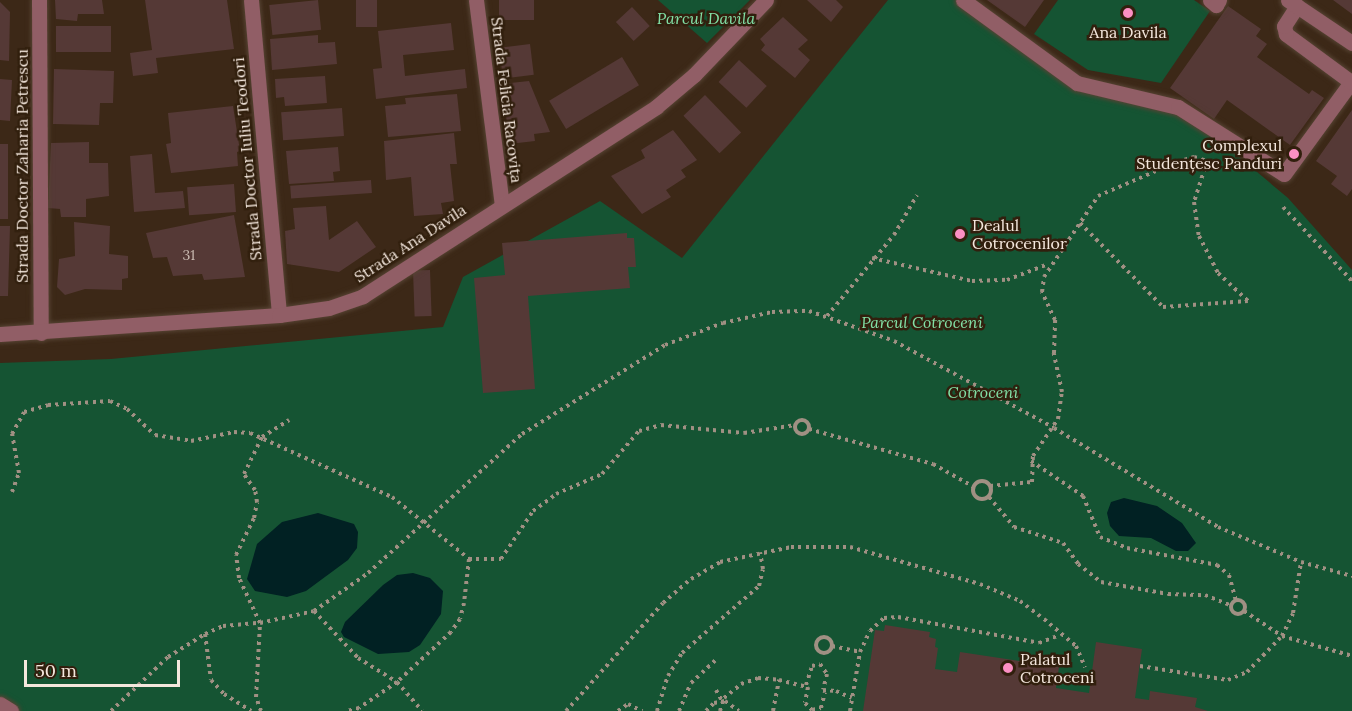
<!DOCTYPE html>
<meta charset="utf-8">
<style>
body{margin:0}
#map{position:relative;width:1352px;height:711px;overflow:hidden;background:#3c2817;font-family:Lora,serif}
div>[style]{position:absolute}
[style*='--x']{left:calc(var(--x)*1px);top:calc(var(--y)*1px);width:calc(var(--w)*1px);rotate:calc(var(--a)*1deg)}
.green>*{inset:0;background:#155433}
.water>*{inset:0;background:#012123}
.building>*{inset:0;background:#553936;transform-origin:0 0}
.path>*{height:4px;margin-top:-2px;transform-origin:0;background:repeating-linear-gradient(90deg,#a09083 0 3px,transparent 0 7.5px)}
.path>.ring{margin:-2px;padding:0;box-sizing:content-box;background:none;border:4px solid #a09083;border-radius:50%}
.roads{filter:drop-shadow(0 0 2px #564333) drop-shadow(0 0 2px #564333)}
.minor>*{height:15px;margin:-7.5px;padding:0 7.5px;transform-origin:7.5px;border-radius:7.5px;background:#915e66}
.dots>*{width:16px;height:16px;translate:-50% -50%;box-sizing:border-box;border:3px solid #311f0d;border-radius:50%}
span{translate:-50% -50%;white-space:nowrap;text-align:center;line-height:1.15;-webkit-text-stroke:5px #311f0d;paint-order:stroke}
.number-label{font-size:14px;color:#ccbcb3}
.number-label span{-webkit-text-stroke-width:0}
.park-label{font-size:16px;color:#82e0a6;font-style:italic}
.poi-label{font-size:16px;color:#f4e7dd}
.right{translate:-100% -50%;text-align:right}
.left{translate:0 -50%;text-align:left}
.street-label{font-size:16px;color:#f4e7dd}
.scale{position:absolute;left:24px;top:660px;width:156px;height:27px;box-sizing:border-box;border:3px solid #f4e7dd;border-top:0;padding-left:8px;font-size:18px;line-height:21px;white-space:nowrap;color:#f4e7dd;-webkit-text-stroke:4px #311f0d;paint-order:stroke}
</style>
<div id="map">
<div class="green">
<div style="clip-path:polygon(658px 0,750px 0,707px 43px)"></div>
<div style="clip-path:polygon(888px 0,960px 0,1070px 86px,1182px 109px,1288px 198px,1352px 270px,1352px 711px,0 711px,0 363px,111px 359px,443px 327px,463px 277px,600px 201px,682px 258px)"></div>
<div style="clip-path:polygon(1058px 0,1194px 0,1210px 11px,1161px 83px,1088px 70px,1034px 34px)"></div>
</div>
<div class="water">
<div style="clip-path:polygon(1124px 498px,1157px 506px,1182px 523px,1196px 543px,1188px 551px,1176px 551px,1151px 538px,1119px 536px,1110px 526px,1107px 513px,1111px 502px)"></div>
<div style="clip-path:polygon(318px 513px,354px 524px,358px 532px,357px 548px,348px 560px,306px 591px,287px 597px,255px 591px,247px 579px,257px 544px,282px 522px)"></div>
<div style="clip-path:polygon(413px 573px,430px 578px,443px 591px,441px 614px,420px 645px,409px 652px,378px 654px,344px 637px,341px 632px,345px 622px,383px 585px,397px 575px)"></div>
</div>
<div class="building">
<div style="clip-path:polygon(55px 0,102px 0,104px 14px,78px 14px,77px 21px,56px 19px)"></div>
<div style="clip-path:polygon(145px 0,227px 0,234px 49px,156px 58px,158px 73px,133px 76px,130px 53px,152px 50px)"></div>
<div style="left:318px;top:0;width:30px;height:49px;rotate:84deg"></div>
<div style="left:356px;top:0;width:21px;height:27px"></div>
<div style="left:499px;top:0;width:35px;height:20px"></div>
<div style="clip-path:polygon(807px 0,836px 0,843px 7px,831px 22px)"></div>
<div style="clip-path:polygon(987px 0,1044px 0,1025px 27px)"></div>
<div style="clip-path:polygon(1333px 0,1352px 0,1352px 14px)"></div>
<div style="clip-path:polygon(0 2px,10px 12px,9px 61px,0 60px)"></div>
<div style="clip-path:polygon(1228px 6px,1261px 29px,1256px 36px,1267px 44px,1257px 57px,1309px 94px,1312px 90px,1324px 98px,1290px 145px,1227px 100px,1214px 119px,1170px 88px)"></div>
<div style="left:632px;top:7px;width:26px;height:22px;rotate:47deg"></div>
<div style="clip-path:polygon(783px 17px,808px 40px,798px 49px,810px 60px,795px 78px,761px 50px,765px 45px,760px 39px)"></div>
<div style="clip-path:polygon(451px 23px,454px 50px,403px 55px,405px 76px,465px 69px,467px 88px,376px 99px,373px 69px,382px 68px,378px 31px)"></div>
<div style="left:56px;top:26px;width:55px;height:26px"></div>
<div style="clip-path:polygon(318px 35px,318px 43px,335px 42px,337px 64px,272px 70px,270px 39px)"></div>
<div style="left:530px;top:44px;width:31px;height:31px;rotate:83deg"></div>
<div style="left:622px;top:57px;width:33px;height:85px;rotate:59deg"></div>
<div style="left:739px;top:60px;width:38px;height:30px;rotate:43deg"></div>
<div style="clip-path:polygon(54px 69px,114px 71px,113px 103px,100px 103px,99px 125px,53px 124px)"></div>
<div style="clip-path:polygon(325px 76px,327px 103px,285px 106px,284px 97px,276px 98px,275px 79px)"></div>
<div style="clip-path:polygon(0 79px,12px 80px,10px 121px,0 120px)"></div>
<div style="clip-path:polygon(529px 81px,550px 132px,534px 134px,535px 141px,509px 144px,501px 84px)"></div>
<div style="clip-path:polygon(457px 94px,461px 131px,388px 137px,385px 106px,406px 104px,405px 98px)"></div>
<div style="left:705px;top:95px;width:52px;height:30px;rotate:46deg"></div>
<div style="clip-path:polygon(233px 106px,240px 151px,237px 152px,238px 166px,171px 173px,166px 144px,171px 143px,168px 113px)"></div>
<div style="left:342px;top:108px;width:28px;height:61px;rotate:86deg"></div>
<div style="clip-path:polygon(1352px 110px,1352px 189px,1347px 196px,1331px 184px,1337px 176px,1316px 161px)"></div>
<div style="clip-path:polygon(673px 130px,697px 160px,681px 170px,686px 177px,666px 190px,671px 197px,642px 214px,611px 176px,645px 158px,641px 150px)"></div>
<div style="clip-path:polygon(454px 133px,457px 164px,450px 164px,454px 201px,441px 203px,443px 214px,414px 216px,411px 177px,386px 180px,384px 141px)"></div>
<div style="clip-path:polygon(89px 142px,89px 163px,108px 163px,109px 196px,86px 199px,86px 217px,61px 217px,60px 209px,48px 208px,51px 143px)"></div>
<div style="left:0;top:144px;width:8px;height:75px"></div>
<div style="clip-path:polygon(338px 147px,340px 171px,333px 172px,334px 181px,289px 184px,286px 151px)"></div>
<div style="clip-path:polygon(152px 154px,155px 193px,183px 191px,185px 208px,134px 212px,130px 156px)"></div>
<div style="left:371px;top:180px;width:13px;height:81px;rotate:86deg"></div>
<div style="left:234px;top:184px;width:28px;height:47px;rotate:86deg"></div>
<div style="clip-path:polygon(326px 206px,329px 240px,357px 221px,376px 247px,339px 272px,287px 264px,285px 231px,295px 229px,293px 208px)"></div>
<div style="clip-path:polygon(234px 215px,245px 277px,204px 280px,202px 274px,173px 276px,167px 257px,153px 258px,146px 233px)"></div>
<div style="clip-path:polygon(74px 222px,110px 226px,109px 254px,128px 256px,128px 278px,122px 279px,122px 290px,85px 289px,65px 295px,57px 287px,59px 259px,75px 256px)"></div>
<div style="clip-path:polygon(0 226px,10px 226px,8px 296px,0 296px)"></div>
<div style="clip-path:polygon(627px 233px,627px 238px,634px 238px,636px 267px,628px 267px,630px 288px,528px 296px,535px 389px,483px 393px,474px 278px,505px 275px,502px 243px)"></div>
<div style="left:430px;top:270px;width:46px;height:17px;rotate:88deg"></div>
<div style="clip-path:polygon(885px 625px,930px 632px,929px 637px,936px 639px,935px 647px,938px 648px,935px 669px,957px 672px,960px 652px,1059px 667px,1056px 688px,1089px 693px,1096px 642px,1142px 649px,1135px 698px,1149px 700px,1150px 691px,1197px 698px,1195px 707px,1208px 711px,863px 711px,875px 630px,884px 631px)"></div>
</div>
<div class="path">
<div style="--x:1283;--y:207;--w:101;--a:47"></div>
<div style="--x:1080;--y:223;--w:118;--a:45.3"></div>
<div style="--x:1163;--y:307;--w:85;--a:-4"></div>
<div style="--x:872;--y:258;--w:103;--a:13"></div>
<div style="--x:972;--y:281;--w:35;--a:-2"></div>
<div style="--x:1007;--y:280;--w:44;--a:-21.3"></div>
<div style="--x:827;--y:316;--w:105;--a:-50.4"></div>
<div style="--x:894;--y:235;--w:46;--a:-60.1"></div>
<div class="ring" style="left:795px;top:420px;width:10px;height:10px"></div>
<div style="--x:809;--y:429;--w:129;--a:15.8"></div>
<div style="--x:933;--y:464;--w:47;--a:29.3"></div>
<div style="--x:1031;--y:461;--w:63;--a:33.9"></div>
<div style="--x:1083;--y:496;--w:44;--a:67.5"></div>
<div style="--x:1100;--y:537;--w:29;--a:22"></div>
<div style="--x:1127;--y:548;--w:92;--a:10.7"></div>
<div style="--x:1217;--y:565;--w:16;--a:40"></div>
<div style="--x:1229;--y:575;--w:27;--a:75"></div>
<div class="ring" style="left:973px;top:481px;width:14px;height:14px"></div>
<div style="--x:990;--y:486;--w:42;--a:-5.4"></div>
<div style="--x:1032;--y:482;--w:26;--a:-88"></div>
<div style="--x:1033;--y:456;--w:45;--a:-56"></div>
<div style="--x:1058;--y:419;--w:27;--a:-82"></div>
<div style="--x:1062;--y:392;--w:40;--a:-102"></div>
<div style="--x:1054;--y:353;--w:33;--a:-88"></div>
<div style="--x:1055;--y:320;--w:31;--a:-115"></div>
<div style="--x:1042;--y:292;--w:15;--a:-82"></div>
<div style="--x:1044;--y:277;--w:97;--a:-56.3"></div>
<div style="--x:1098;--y:196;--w:86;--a:-23.3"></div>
<div style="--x:1177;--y:162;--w:18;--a:-16"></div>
<div style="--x:1194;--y:157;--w:14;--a:17"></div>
<div style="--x:1207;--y:161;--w:43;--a:107.6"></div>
<div style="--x:1194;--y:202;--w:34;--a:82"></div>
<div style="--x:1199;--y:236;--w:42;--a:62.8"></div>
<div style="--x:1218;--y:273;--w:41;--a:43"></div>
<div style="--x:12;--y:492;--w:20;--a:-70"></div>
<div style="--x:19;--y:473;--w:40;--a:-100"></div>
<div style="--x:12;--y:434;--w:25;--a:-61"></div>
<div style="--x:24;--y:412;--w:25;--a:-16"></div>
<div style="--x:48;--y:405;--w:62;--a:-3.7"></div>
<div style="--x:110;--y:401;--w:19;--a:25"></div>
<div style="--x:127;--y:409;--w:38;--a:43"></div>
<div style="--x:155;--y:435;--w:36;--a:9"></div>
<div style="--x:191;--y:441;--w:44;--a:-11.8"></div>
<div style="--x:234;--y:432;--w:16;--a:4"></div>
<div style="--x:250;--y:433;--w:156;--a:24.3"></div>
<div style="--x:392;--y:497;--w:99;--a:38.8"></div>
<div style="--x:469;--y:559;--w:44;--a:96.5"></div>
<div style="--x:464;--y:603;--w:16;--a:104"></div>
<div style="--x:460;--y:619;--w:16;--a:125"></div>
<div style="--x:451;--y:632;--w:74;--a:137.2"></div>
<div style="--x:397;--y:682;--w:46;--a:145.6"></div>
<div style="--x:359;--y:708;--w:12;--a:166"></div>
<div style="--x:989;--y:497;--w:39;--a:50"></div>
<div style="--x:1014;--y:527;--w:52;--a:18.1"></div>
<div style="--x:1063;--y:543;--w:26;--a:54"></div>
<div style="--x:1078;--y:564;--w:29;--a:38"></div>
<div style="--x:1101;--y:582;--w:68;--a:10.2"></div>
<div style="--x:1168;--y:594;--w:37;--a:2"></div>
<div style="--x:1205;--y:595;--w:29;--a:22"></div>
<div style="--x:469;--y:559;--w:32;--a:0"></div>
<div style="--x:501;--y:559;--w:58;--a:-56.3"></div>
<div style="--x:533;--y:511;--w:29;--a:-36"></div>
<div style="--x:556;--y:494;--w:50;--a:-23.5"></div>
<div style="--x:602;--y:474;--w:57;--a:-49.3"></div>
<div style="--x:639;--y:431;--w:23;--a:-15"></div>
<div style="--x:661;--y:425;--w:83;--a:5.5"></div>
<div style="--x:744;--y:433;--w:52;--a:-8.9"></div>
<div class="ring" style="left:1231px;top:600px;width:10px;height:10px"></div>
<div style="--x:314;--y:611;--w:64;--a:46.9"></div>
<div style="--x:358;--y:658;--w:46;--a:31.6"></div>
<div style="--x:397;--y:682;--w:38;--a:49"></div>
<div style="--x:1244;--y:611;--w:45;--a:33.3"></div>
<div style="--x:1282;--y:636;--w:73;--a:15.9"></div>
<div style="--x:205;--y:634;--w:46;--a:82.6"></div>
<div style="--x:211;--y:680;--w:19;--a:47"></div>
<div style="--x:224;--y:694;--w:32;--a:32"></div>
<div class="ring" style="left:816px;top:637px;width:12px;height:12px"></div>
<div style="--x:832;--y:646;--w:29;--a:12"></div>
<div style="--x:1140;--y:666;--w:89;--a:9"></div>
<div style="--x:1228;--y:680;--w:21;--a:-23"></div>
<div style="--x:1247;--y:672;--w:50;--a:-45.8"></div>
<div style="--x:1282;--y:636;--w:25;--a:-64"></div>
<div style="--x:1293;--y:613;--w:52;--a:-81.1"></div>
<div style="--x:806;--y:685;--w:20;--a:-72"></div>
<div style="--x:812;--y:666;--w:8;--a:-14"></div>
<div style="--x:820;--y:664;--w:12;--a:55"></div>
<div style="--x:827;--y:674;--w:16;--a:104"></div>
<div style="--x:823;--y:690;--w:13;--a:4"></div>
<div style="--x:836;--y:691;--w:17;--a:24"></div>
<div style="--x:716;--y:690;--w:13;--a:61"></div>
<div style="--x:111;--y:711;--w:79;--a:-43.5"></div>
<div style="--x:168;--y:657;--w:44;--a:-31.9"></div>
<div style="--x:205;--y:634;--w:20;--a:-24"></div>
<div style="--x:223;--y:626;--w:37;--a:-5"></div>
<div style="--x:260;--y:623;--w:55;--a:-12.5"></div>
<div style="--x:314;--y:611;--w:66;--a:-35.1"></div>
<div style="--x:368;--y:573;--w:207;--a:-42.1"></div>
<div style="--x:522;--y:434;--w:168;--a:-31.9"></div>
<div style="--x:665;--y:345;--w:62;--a:-20.8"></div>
<div style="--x:723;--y:323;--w:50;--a:-12.7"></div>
<div style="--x:772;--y:312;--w:37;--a:-2"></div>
<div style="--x:809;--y:311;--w:90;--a:19.4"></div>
<div style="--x:894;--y:341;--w:182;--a:28.5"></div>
<div style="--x:1054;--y:428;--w:192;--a:31.1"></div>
<div style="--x:1218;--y:527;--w:90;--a:22.9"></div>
<div style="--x:1301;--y:562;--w:53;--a:15.4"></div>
<div style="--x:261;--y:711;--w:15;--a:-110"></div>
<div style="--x:256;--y:697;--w:74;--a:-86.9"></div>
<div style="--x:260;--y:623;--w:50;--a:-115"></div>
<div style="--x:239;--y:578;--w:23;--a:-97"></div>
<div style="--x:236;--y:555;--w:41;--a:-64.1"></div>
<div style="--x:254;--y:518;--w:16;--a:-79"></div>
<div style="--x:257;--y:502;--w:12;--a:-99"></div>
<div style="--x:255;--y:490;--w:19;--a:-125"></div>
<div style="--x:244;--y:474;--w:41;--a:-64.1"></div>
<div style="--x:262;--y:437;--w:32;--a:-32"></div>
<div style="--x:566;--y:711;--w:145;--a:-48.1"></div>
<div style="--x:663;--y:603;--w:37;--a:-41"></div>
<div style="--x:691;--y:579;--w:34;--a:-30"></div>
<div style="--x:720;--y:562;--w:73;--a:-11.9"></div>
<div style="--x:791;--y:547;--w:59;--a:0"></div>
<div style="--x:850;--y:547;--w:135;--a:15.9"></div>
<div style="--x:980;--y:584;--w:43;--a:23"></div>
<div style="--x:1020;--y:601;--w:30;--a:37"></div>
<div style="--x:1044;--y:619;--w:42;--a:40.2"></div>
<div style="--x:1076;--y:646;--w:23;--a:67"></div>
<div style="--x:618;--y:711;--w:12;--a:-35"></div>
<div style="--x:628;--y:704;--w:16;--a:27"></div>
<div style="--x:657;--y:711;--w:37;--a:-73"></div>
<div style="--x:668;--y:676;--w:27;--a:-59"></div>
<div style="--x:682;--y:653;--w:102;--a:-41"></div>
<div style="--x:759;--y:586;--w:17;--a:-77"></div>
<div style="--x:763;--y:569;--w:17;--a:-100"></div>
<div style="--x:679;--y:711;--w:30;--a:-67"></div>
<div style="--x:691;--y:683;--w:33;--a:-43"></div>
<div style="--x:706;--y:711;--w:11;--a:-45"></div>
<div style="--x:714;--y:703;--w:11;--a:-10"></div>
<div style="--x:725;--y:701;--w:17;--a:36"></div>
<div style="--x:720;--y:711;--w:14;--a:-73"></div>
<div style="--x:724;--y:698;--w:22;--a:-39"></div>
<div style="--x:741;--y:684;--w:18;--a:-19"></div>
<div style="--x:758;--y:678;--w:21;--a:5"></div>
<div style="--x:773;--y:711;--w:32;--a:-79"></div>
<div style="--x:779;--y:680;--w:30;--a:14"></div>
<div style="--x:808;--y:687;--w:16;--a:101"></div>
<div style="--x:805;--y:703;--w:10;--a:45"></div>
<div style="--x:812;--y:710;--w:9;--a:-13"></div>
<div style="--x:821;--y:708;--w:16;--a:-76"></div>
<div style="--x:850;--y:711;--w:60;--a:-80.4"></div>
<div style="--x:860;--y:652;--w:23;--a:-65"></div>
<div style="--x:870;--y:631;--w:19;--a:-43"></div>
<div style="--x:884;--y:618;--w:14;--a:-4"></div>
<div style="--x:898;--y:617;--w:143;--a:10.4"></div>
<div style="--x:1039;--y:643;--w:22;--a:-21"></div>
</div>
<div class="roads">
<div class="minor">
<div style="--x:39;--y:0;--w:333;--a:89.7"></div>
<div style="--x:251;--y:0;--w:316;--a:84.9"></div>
<div style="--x:476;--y:0;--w:207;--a:82.8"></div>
<div style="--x:963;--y:0;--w:141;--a:36.1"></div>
<div style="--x:1077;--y:83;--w:104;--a:13.4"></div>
<div style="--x:1178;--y:107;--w:125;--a:32.3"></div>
<div style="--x:1284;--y:174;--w:114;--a:-53.9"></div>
<div style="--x:1351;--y:82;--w:81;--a:-143.6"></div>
<div style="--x:1286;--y:34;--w:8;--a:-104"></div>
<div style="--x:1284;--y:26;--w:24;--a:-57"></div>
<div style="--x:1210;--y:0;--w:8;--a:40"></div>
<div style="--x:1216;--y:5;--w:6;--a:-59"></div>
<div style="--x:1288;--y:0;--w:77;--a:33.9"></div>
<div style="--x:0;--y:334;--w:280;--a:-3.9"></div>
<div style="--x:279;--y:315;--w:50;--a:-8"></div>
<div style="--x:329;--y:308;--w:36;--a:-19"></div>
<div style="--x:363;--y:296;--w:349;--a:-32.8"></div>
<div style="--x:656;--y:107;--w:50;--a:-40.1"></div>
<div style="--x:694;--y:75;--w:104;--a:-46.2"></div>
<div style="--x:0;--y:704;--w:13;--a:32"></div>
</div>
</div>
<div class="dots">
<div style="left:1128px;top:13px;background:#fb8fc3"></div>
<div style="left:1294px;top:154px;background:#fb8fc3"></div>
<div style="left:960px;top:234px;background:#fb8fc3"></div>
<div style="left:1008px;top:668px;background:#fb8fc3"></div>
</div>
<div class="number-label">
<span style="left:189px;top:255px">31</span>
</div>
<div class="park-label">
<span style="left:706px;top:18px">Parcul Davila</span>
<span style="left:922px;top:322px">Parcul Cotroceni</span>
<span style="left:983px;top:392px">Cotroceni</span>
</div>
<div class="poi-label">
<span style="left:1128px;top:32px">Ana Davila</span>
<span class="right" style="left:1282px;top:154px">Complexul<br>Studențesc Panduri</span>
<span class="left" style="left:972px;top:234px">Dealul<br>Cotrocenilor</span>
<span class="left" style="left:1020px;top:668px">Palatul<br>Cotroceni</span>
</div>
<div class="street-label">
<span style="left:507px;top:100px;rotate:83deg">Strada Felicia Racovița</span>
<span style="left:247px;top:159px;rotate:-95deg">Strada Doctor Iuliu Teodori</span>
<span style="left:22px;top:166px;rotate:-90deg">Strada Doctor Zaharia Petrescu</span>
<span style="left:410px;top:243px;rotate:-33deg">Strada Ana Davila</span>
</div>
<div class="scale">50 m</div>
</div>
